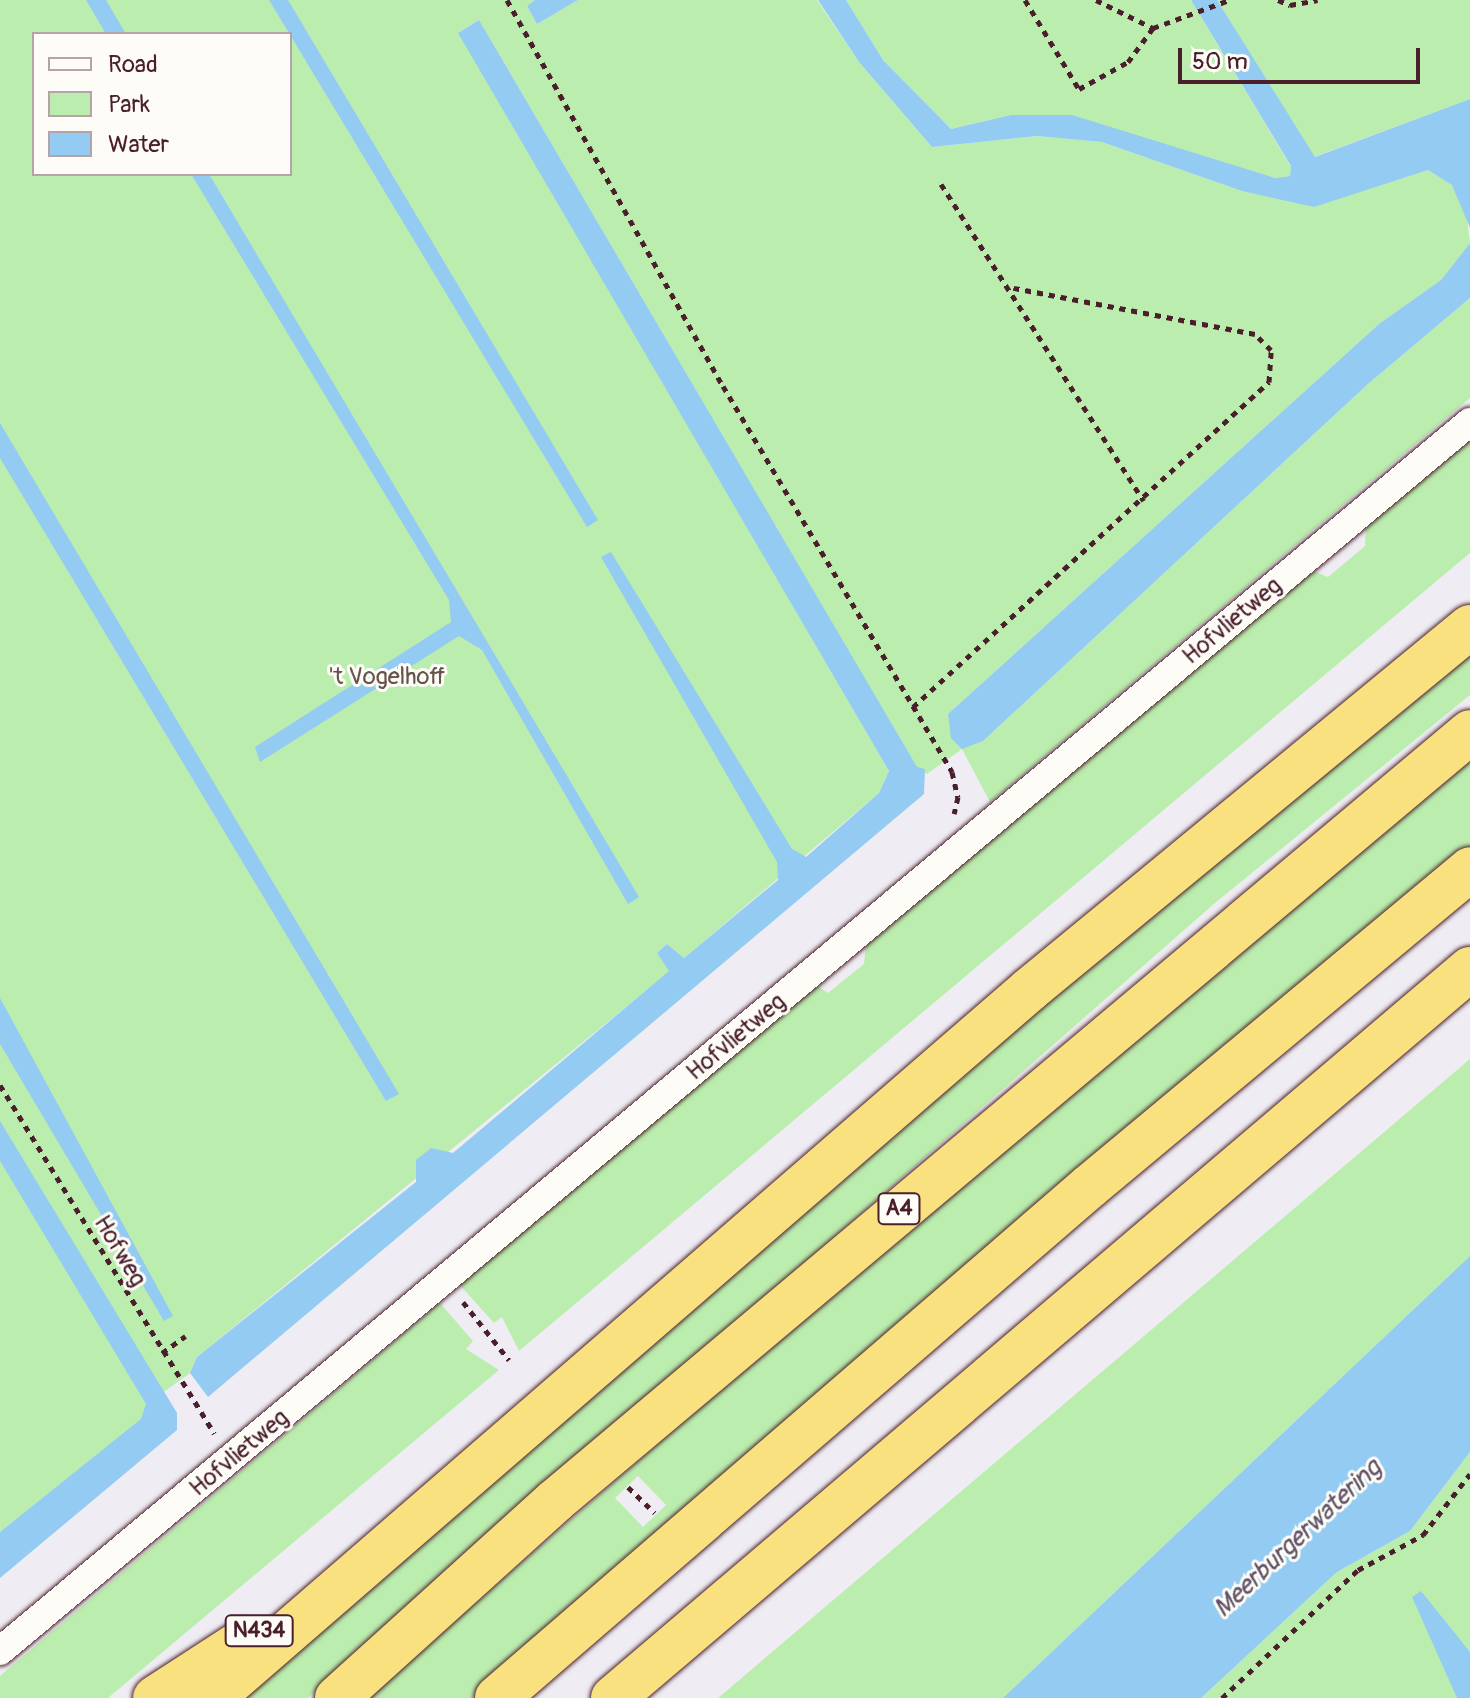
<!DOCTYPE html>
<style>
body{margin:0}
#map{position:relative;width:1470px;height:1698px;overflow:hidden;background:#efedf3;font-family:Pangolin,sans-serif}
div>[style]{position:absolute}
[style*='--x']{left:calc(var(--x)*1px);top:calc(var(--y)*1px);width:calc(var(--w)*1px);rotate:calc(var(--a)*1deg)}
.green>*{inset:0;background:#bbeeae}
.water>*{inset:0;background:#93cbf2}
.path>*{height:5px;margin-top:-2.5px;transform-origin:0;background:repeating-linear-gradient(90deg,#4a1f2b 0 6px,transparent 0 12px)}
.roads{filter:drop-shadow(0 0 2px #4a1f2b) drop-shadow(0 0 2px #4a1f2b)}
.street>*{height:28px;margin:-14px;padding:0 14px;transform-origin:14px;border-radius:14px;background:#fdfcf7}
.highway>*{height:44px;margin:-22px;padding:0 22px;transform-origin:22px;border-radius:22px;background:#fae180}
span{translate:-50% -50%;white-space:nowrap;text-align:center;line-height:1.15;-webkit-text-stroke:6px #fdfcf7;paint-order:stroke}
.shield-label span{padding:2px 6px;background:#fdfcf7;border:2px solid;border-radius:6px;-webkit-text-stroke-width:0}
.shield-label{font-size:22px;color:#4a1f2b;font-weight:700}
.street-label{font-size:24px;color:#4a1f2b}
.park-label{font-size:24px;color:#66534c}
.water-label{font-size:26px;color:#605367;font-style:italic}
.legend{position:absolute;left:32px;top:32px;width:260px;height:144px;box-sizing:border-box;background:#fdfcf7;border:2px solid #b5a4a5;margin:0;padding:10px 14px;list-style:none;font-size:24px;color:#4a1f2b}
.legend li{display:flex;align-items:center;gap:16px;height:40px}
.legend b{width:40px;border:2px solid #b5a4a5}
.scale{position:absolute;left:1178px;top:48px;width:242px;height:36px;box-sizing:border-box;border:4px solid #4a1f2b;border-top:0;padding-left:10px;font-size:24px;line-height:28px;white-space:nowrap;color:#4a1f2b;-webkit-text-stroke:6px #fdfcf7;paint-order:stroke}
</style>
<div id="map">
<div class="green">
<div style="clip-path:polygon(evenodd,0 0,535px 0,527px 6px,537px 24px,578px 0,817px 0,859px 62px,932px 147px,1037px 136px,1102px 142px,1242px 191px,1314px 206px,1428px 170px,1452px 185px,1466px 210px,1470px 243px,1441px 280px,1379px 324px,948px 714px,952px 738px,983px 741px,1368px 384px,1470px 298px,1470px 398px,990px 802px,962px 749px,927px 774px,917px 768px,479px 20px,459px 32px,889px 771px,879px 793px,684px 958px,667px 944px,657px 953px,670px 971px,197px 1357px,190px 1373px,147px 1404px,142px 1419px,0 1532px,0 0,34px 34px,290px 34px,290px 174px,34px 174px,34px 34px)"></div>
<div style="clip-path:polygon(846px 0,1191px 0,1291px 167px,1290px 176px,1275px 178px,1011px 115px,951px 129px,883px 60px)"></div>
<div style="clip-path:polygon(1217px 0,1470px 0,1470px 99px,1314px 157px)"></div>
<div style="clip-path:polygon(1470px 437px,1470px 553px,519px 1351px,502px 1317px,494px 1323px,458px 1283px,816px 985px,828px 993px,864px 964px,866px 943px,1311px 570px,1328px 577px,1365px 546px,1366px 524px)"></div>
<div style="clip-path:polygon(1470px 647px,1470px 695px,1215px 903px,308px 1698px,243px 1698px,594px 1384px)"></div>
<div style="clip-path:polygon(evenodd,1470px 759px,1470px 853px,472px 1698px,367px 1698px,834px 1290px,1470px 759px,638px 1476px,666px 1505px,643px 1527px,615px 1498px,638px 1476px)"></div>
<div style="clip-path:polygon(1470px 1059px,1470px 1256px,1003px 1698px,718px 1698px)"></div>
<div style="clip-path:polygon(440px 1303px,473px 1341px,466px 1349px,499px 1370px,108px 1698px,0 1698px,0 1676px)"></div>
<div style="clip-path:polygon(1470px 1452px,1470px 1652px,1449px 1628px,1423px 1618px,1457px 1698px,1201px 1698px,1337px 1572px,1410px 1531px)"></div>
</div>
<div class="water">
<div style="clip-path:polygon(86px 0,106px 0,126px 34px,106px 34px)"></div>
<div style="clip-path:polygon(269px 0,288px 0,598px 520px,587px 527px)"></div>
<div style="clip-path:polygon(535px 0,578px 0,537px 24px,527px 6px)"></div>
<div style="clip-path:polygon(818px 0,846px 0,883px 60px,951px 129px,1011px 115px,1072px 115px,1275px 178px,1290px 176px,1291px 166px,1191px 0,1217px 0,1315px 157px,1470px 99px,1470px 228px,1452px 185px,1428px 170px,1314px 207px,1242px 191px,1102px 142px,1037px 136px,932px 147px,859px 62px)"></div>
<div style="clip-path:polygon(479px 20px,917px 767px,925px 769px,924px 794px,208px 1397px,190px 1373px,197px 1357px,416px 1182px,416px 1160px,431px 1148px,453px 1153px,669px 971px,657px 953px,667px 944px,684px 958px,778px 880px,777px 862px,601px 557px,611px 552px,792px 849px,806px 857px,879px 793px,889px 771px,458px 33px)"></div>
<div style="clip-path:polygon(191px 174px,209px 174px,639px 897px,628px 904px,482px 650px,459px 636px,260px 762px,255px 747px,451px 622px,449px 600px)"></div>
<div style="clip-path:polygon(1470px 243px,1470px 298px,1368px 384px,983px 741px,962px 749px,951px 738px,948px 714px,1379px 324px,1441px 280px)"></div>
<div style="clip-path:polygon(0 423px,399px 1094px,386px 1101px,0 458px)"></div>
<div style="clip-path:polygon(0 998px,173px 1316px,164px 1321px,0 1044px)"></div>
<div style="clip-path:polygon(0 1121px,177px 1413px,177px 1430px,0 1578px,0 1532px,141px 1419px,146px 1404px,0 1161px)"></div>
<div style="clip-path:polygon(1470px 1256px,1470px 1452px,1410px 1531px,1337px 1572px,1201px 1698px,1003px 1698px)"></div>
<div style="clip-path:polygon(1421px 1591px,1470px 1652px,1470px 1698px,1457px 1698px,1412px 1597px)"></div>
</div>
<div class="path">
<div style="--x:507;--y:0;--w:442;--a:60.8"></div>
<div style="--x:723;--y:386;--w:449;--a:59.3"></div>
<div style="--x:952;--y:772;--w:26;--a:77"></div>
<div style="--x:958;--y:797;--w:17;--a:103"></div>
<div style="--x:1025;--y:0;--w:104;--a:58.8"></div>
<div style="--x:1079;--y:89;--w:56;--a:-28.9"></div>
<div style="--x:1128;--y:62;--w:42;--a:-53.7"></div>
<div style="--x:1096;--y:0;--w:64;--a:26.2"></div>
<div style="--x:1153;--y:28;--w:81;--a:-20.2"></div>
<div style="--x:1278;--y:0;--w:13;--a:23"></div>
<div style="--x:1290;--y:5;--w:28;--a:-10"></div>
<div style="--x:941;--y:184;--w:376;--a:57.4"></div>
<div style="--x:913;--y:707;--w:482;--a:-42.4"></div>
<div style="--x:1269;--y:382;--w:32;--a:-86"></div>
<div style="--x:1271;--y:350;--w:23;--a:-135"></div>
<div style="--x:1255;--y:334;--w:246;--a:-169.2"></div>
<div style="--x:0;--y:1085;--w:409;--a:58.4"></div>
<div style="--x:463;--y:1302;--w:74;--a:51.6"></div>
<div style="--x:162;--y:1353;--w:29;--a:-36"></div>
<div style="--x:628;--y:1487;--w:37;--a:44"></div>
<div style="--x:1222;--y:1698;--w:187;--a:-43.3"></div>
<div style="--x:1358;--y:1570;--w:74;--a:-28.3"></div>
<div style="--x:1423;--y:1535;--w:77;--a:-52.4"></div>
</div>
<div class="roads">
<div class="street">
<div style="--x:0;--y:1651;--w:1916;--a:-39.9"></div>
</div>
<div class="highway">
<div style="--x:155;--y:1698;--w:105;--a:-32.9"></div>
<div style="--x:212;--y:1698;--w:1081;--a:-40.91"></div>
<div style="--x:1029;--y:990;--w:571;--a:-39.46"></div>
<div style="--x:337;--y:1698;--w:294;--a:-42.1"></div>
<div style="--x:555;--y:1501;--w:1195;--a:-40.04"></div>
<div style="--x:497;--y:1698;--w:783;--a:-40.81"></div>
<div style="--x:1090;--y:1186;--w:495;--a:-39.8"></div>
<div style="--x:613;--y:1698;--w:1125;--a:-40.39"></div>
</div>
</div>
<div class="shield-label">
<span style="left:899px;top:1209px">A4</span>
<span style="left:259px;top:1631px">N434</span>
</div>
<div class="street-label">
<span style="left:1232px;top:621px;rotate:-40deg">Hofvlietweg</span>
<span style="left:736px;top:1037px;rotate:-40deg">Hofvlietweg</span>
<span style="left:120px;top:1251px;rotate:59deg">Hofweg</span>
<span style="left:239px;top:1453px;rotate:-40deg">Hofvlietweg</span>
</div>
<div class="park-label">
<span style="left:387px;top:677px">'t Vogelhoff</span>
</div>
<div class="water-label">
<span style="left:1298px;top:1539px;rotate:-43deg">Meerburgerwatering</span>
</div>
<ul class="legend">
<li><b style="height:10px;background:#fdfcf7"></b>Road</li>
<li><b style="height:22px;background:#bbeeae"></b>Park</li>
<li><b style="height:22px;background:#93cbf2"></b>Water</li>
</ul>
<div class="scale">50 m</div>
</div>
